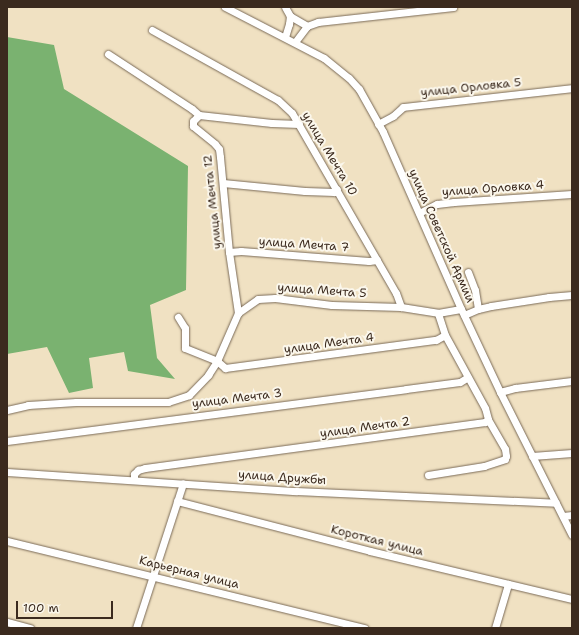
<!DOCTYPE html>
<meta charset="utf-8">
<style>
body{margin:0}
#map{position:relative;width:579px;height:635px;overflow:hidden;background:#f0e1c2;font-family:"Shantell Sans",sans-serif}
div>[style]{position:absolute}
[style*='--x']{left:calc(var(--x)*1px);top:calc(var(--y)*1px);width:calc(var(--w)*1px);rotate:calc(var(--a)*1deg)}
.forest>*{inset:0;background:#7ab270}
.roads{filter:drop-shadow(0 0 1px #7a6a57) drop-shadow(0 0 1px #7a6a57)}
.minor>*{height:7px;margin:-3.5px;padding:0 3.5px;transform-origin:3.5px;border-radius:3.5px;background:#fff}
span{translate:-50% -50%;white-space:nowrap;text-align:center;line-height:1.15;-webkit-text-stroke:4px #fbf7ec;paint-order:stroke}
.street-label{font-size:12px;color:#3b2a1e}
.frame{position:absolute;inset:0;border:8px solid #3b2a1e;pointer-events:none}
.scale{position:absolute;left:16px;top:601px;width:97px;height:18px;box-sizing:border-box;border:2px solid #3b2a1e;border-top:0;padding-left:5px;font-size:12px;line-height:14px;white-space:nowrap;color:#3b2a1e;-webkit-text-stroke:3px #fbf7ec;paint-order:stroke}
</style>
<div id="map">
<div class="forest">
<div style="clip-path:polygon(7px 37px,54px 45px,64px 89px,188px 166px,186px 290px,150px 305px,157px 358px,175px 379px,128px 371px,124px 352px,89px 358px,93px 388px,69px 393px,47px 347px,7px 354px)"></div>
</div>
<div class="roads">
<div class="minor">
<div style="--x:225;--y:7;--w:111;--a:27.3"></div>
<div style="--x:324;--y:58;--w:32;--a:39"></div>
<div style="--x:349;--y:78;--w:15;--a:48"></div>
<div style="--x:359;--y:89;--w:49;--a:60.8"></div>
<div style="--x:383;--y:132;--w:193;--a:66.2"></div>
<div style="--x:461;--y:309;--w:92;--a:64.8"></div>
<div style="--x:500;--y:392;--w:160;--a:63.3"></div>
<div style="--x:290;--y:16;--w:20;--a:30"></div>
<div style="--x:152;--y:30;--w:144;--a:29.1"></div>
<div style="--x:278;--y:100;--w:19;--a:43"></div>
<div style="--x:292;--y:113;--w:208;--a:60"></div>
<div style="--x:396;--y:293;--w:15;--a:70"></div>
<div style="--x:285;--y:37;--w:14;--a:-73"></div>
<div style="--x:289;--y:24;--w:8;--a:-83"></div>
<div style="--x:290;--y:16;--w:10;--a:-119"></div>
<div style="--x:295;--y:42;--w:20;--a:-53"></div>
<div style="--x:307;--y:26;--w:12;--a:-20"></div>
<div style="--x:318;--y:22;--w:136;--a:-6.3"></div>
<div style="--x:108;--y:54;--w:100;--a:33.2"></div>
<div style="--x:192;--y:109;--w:9;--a:41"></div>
<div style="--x:199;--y:115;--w:8;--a:135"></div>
<div style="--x:193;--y:121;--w:5;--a:90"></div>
<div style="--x:193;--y:126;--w:28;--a:39"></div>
<div style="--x:215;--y:144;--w:6;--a:51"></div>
<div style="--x:219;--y:149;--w:8;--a:83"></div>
<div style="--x:220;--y:157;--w:95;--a:84.6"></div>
<div style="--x:229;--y:252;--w:62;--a:81.6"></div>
<div style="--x:199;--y:115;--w:73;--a:6.3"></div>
<div style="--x:272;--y:123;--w:27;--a:2"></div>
<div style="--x:378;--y:124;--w:17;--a:-28"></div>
<div style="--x:393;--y:116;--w:13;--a:-42"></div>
<div style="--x:403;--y:107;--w:170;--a:-6.4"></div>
<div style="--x:223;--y:183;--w:82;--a:5.6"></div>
<div style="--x:305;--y:191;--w:29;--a:2"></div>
<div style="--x:334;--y:192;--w:4;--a:-45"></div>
<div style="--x:419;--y:213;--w:20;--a:-27"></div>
<div style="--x:437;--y:204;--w:17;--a:-7"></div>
<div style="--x:454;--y:202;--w:118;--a:-3.9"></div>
<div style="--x:229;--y:252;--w:12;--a:-5"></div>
<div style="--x:241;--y:251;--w:128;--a:4.5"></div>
<div style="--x:369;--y:261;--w:8;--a:-7"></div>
<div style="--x:468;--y:272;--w:19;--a:69"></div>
<div style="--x:475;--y:290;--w:19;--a:81"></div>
<div style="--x:464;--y:315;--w:15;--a:-23"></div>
<div style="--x:478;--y:309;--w:13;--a:-13"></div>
<div style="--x:491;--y:306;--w:59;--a:-8.8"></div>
<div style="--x:549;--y:297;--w:23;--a:-5"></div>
<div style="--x:178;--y:317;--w:13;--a:58"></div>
<div style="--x:185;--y:328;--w:20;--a:90"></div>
<div style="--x:185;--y:348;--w:35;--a:22"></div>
<div style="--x:217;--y:361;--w:11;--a:41"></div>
<div style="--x:225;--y:368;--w:213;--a:-7.6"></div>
<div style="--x:436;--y:340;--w:10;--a:-29"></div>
<div style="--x:500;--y:392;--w:16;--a:-15"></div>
<div style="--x:515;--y:388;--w:57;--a:-7"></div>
<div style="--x:7;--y:410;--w:22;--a:-13"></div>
<div style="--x:28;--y:405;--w:48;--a:-3.6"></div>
<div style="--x:76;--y:402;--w:92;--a:0"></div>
<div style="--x:168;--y:402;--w:22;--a:-18"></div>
<div style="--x:189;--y:395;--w:28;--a:-46"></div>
<div style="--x:208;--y:375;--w:17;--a:-57"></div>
<div style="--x:217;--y:361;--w:52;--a:-66.4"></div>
<div style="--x:238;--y:313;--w:24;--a:-35"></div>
<div style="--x:258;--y:299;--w:17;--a:-3"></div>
<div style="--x:275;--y:298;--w:57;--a:7"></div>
<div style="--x:332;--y:305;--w:69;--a:1.7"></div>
<div style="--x:401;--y:307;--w:37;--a:9"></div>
<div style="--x:438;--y:313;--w:23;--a:-10"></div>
<div style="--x:7;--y:441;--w:402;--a:-7.4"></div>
<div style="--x:406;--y:389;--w:54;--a:-7.4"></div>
<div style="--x:460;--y:382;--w:9;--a:-32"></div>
<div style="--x:532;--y:456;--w:40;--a:-4.3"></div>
<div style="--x:7;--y:472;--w:290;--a:3.8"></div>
<div style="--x:296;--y:491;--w:260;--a:2.6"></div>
<div style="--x:428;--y:475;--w:57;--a:-9.1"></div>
<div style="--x:484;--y:466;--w:22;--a:-18"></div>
<div style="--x:505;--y:459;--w:3;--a:-72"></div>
<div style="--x:506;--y:456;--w:7;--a:-98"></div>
<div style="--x:505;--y:449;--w:34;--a:-120"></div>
<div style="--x:134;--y:480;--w:6;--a:-90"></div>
<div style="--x:134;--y:474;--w:6;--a:-45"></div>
<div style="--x:138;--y:470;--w:7;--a:-16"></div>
<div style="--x:145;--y:468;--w:343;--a:-7.7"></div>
<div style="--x:485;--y:422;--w:4;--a:-45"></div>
<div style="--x:488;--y:419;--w:11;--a:-105"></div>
<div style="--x:485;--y:408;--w:83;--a:-118.7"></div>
<div style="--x:445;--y:335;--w:23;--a:-108"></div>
<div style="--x:177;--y:501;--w:199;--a:14.5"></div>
<div style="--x:370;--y:551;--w:208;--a:13.4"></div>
<div style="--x:563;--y:516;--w:9;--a:-6"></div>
<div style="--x:7;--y:541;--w:368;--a:13.7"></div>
<div style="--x:7;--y:622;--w:24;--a:15"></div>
<div style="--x:136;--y:628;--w:152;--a:-72"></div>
<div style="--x:495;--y:628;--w:46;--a:-73.5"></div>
</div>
</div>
<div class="street-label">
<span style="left:471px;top:88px;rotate:-6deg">улица Орловка 5</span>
<span style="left:329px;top:154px;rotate:59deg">улица Мечта 10</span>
<span style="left:493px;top:189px;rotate:-4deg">улица Орловка 4</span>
<span style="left:213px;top:202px;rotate:-96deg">улица Мечта 12</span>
<span style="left:441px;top:236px;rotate:66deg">улица Советской Армии</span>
<span style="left:304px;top:245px;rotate:4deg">улица Мечта 7</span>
<span style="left:322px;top:291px;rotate:4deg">улица Мечта 5</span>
<span style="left:329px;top:344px;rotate:-8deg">улица Мечта 4</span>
<span style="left:237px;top:399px;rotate:-7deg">улица Мечта 3</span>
<span style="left:365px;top:428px;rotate:-8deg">улица Мечта 2</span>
<span style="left:282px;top:478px;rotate:4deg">улица Дружбы</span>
<span style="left:377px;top:541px;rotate:14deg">Короткая улица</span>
<span style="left:189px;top:573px;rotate:14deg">Карьерная улица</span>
</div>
<div class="frame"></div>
<div class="scale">100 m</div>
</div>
